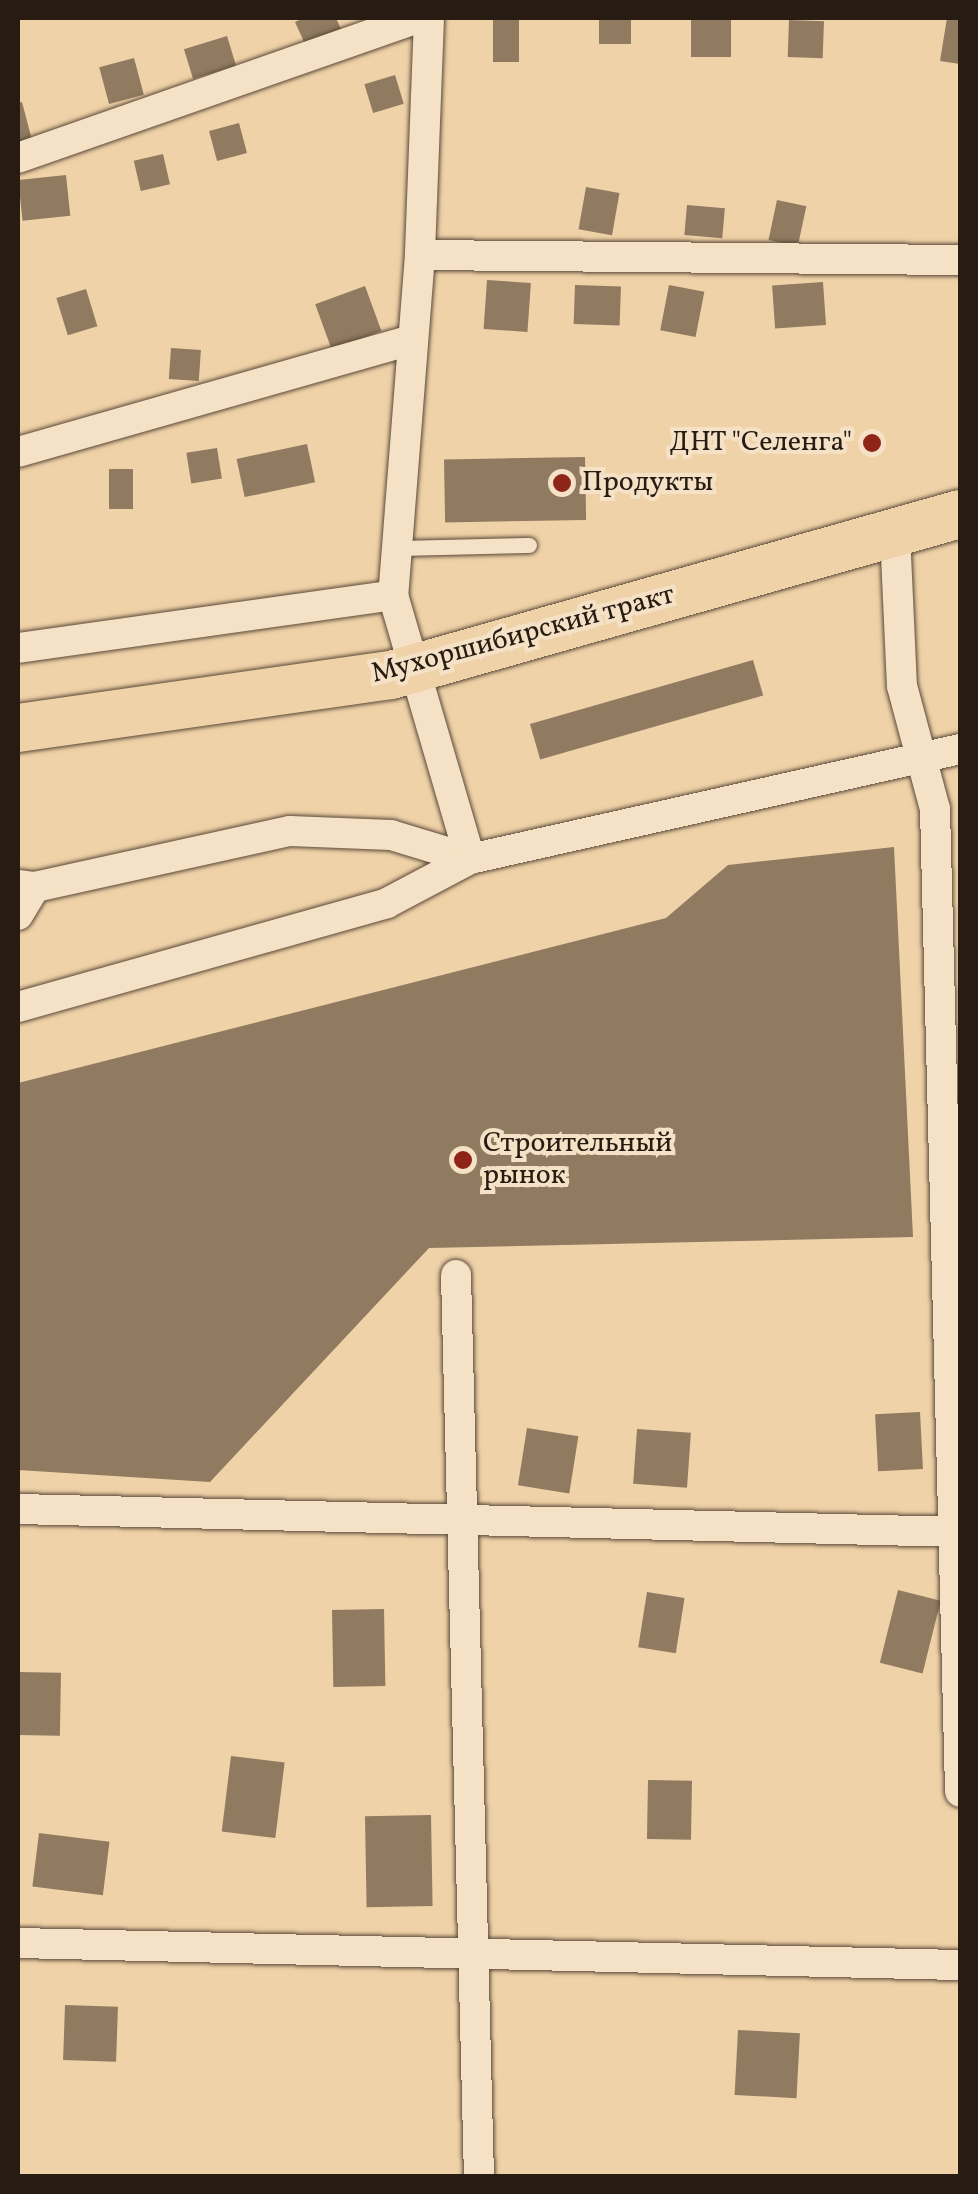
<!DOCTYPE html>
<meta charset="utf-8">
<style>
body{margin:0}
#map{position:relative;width:978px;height:2194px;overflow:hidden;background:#f0d2a8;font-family:Vollkorn,serif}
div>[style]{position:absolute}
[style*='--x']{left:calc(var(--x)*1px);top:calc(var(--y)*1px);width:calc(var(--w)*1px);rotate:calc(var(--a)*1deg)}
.building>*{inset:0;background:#907a60;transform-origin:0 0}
.roads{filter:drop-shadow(0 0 2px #594938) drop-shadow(0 0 2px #594938)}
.service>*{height:15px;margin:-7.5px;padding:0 7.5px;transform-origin:7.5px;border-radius:7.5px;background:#f5e2c6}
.minor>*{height:30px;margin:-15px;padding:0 15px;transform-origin:15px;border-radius:15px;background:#f5e2c6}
.primary>*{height:48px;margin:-24px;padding:0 24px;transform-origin:24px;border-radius:24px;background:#f0d2a8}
.dots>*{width:28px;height:28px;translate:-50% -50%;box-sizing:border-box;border:5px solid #f5e2c6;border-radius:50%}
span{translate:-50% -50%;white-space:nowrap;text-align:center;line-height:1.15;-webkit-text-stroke:8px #f5e2c6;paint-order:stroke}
.poi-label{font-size:28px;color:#271b12}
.right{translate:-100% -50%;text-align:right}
.left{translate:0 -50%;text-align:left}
.street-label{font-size:28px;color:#271b12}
.frame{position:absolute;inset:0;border:20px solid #271b12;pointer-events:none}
</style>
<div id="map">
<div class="building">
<div style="clip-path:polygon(304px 18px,336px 18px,341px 29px,306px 46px,295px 22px)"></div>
<div style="left:493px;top:18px;width:26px;height:44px"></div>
<div style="left:599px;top:18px;width:32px;height:26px"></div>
<div style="left:691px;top:18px;width:40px;height:39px"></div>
<div style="clip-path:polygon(947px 18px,960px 20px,960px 64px,940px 61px)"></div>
<div style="left:789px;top:20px;width:35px;height:37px;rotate:2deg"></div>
<div style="left:227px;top:36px;width:31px;height:45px;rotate:73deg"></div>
<div style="left:134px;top:58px;width:38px;height:36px;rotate:75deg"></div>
<div style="left:395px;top:75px;width:30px;height:32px;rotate:73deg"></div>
<div style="clip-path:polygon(22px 102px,32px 140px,18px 143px,18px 103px)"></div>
<div style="left:239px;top:123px;width:31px;height:31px;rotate:75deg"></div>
<div style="left:163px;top:154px;width:31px;height:30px;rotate:77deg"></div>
<div style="left:66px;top:175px;width:41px;height:48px;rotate:84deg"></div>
<div style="left:586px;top:187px;width:34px;height:43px;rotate:10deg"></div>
<div style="left:777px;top:200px;width:30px;height:41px;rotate:12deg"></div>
<div style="left:687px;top:205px;width:38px;height:30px;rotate:5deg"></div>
<div style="left:487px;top:280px;width:44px;height:49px;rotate:4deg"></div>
<div style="left:823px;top:282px;width:43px;height:51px;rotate:86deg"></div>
<div style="left:575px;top:285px;width:46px;height:39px;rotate:2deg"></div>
<div style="left:669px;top:285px;width:36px;height:46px;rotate:11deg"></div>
<div style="left:365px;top:286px;width:48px;height:53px;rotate:70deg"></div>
<div style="left:86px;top:289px;width:39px;height:31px;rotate:73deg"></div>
<div style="left:171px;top:348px;width:30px;height:31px;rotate:4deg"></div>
<div style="left:307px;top:444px;width:39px;height:72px;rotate:78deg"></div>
<div style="left:217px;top:448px;width:31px;height:31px;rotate:81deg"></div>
<div style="left:585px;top:457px;width:63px;height:141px;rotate:89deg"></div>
<div style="left:133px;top:469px;width:40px;height:24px;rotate:90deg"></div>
<div style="left:753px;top:660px;width:37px;height:232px;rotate:74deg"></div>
<div style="clip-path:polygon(894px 847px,913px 1237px,429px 1248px,210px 1482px,18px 1470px,18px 1083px,666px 918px,728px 865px)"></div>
<div style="left:920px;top:1412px;width:57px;height:45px;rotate:87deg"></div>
<div style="left:527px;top:1428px;width:52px;height:58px;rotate:9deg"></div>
<div style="left:637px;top:1429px;width:54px;height:55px;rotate:4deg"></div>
<div style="left:898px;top:1590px;width:44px;height:75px;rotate:14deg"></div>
<div style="left:647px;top:1592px;width:38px;height:56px;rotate:9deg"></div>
<div style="left:384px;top:1609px;width:77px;height:52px;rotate:89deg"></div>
<div style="left:18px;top:1672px;width:43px;height:63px;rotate:1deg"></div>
<div style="left:231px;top:1756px;width:54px;height:76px;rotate:7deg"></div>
<div style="left:648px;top:1780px;width:44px;height:59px;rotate:1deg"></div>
<div style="left:431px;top:1815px;width:91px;height:66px;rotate:89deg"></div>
<div style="left:39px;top:1833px;width:71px;height:54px;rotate:7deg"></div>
<div style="left:65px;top:2005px;width:53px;height:55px;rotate:2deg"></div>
<div style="left:738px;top:2030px;width:62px;height:65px;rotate:3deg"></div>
</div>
<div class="roads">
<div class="service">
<div style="--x:396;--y:548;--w:133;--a:-1.3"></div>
</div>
<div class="minor">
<div style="--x:429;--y:18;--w:237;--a:92.2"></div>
<div style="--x:420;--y:255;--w:341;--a:94.5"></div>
<div style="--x:393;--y:595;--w:275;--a:73.7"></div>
<div style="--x:18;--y:158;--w:423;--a:-19.3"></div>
<div style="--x:420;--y:255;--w:540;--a:0.53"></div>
<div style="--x:18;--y:452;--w:410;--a:-15.9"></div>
<div style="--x:895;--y:533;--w:153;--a:87.4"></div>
<div style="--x:902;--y:686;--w:127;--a:75"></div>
<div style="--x:935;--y:809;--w:983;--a:88.54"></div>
<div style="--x:18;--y:648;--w:379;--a:-8"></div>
<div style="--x:18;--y:885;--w:17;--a:7"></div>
<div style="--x:35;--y:887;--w:261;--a:-12.4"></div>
<div style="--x:290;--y:831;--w:101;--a:2.3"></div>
<div style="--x:391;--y:835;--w:83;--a:16.9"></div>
<div style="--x:18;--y:915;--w:33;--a:-59"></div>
<div style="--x:18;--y:1007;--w:383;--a:-15.7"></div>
<div style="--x:387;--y:903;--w:94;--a:-27.9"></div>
<div style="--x:470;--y:859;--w:502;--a:-12.65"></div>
<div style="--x:456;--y:1275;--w:901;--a:88.54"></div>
<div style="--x:18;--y:1509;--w:942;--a:1.4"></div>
<div style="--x:18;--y:1943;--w:942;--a:1.34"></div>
</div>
<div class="primary">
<div style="--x:18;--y:728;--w:377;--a:-8.1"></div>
<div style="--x:391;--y:675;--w:591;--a:-15.8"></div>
</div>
</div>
<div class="dots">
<div style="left:872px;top:443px;background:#8f2418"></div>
<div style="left:562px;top:483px;background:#8f2418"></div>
<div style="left:463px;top:1160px;background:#8f2418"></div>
</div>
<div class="poi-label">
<span class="right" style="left:852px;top:443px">ДНТ "Селенга"</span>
<span class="left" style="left:582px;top:483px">Продукты</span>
<span class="left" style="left:483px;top:1160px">Строительный<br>рынок</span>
</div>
<div class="street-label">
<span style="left:523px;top:635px;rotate:-15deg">Мухоршибирский тракт</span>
</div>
<div class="frame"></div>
</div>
